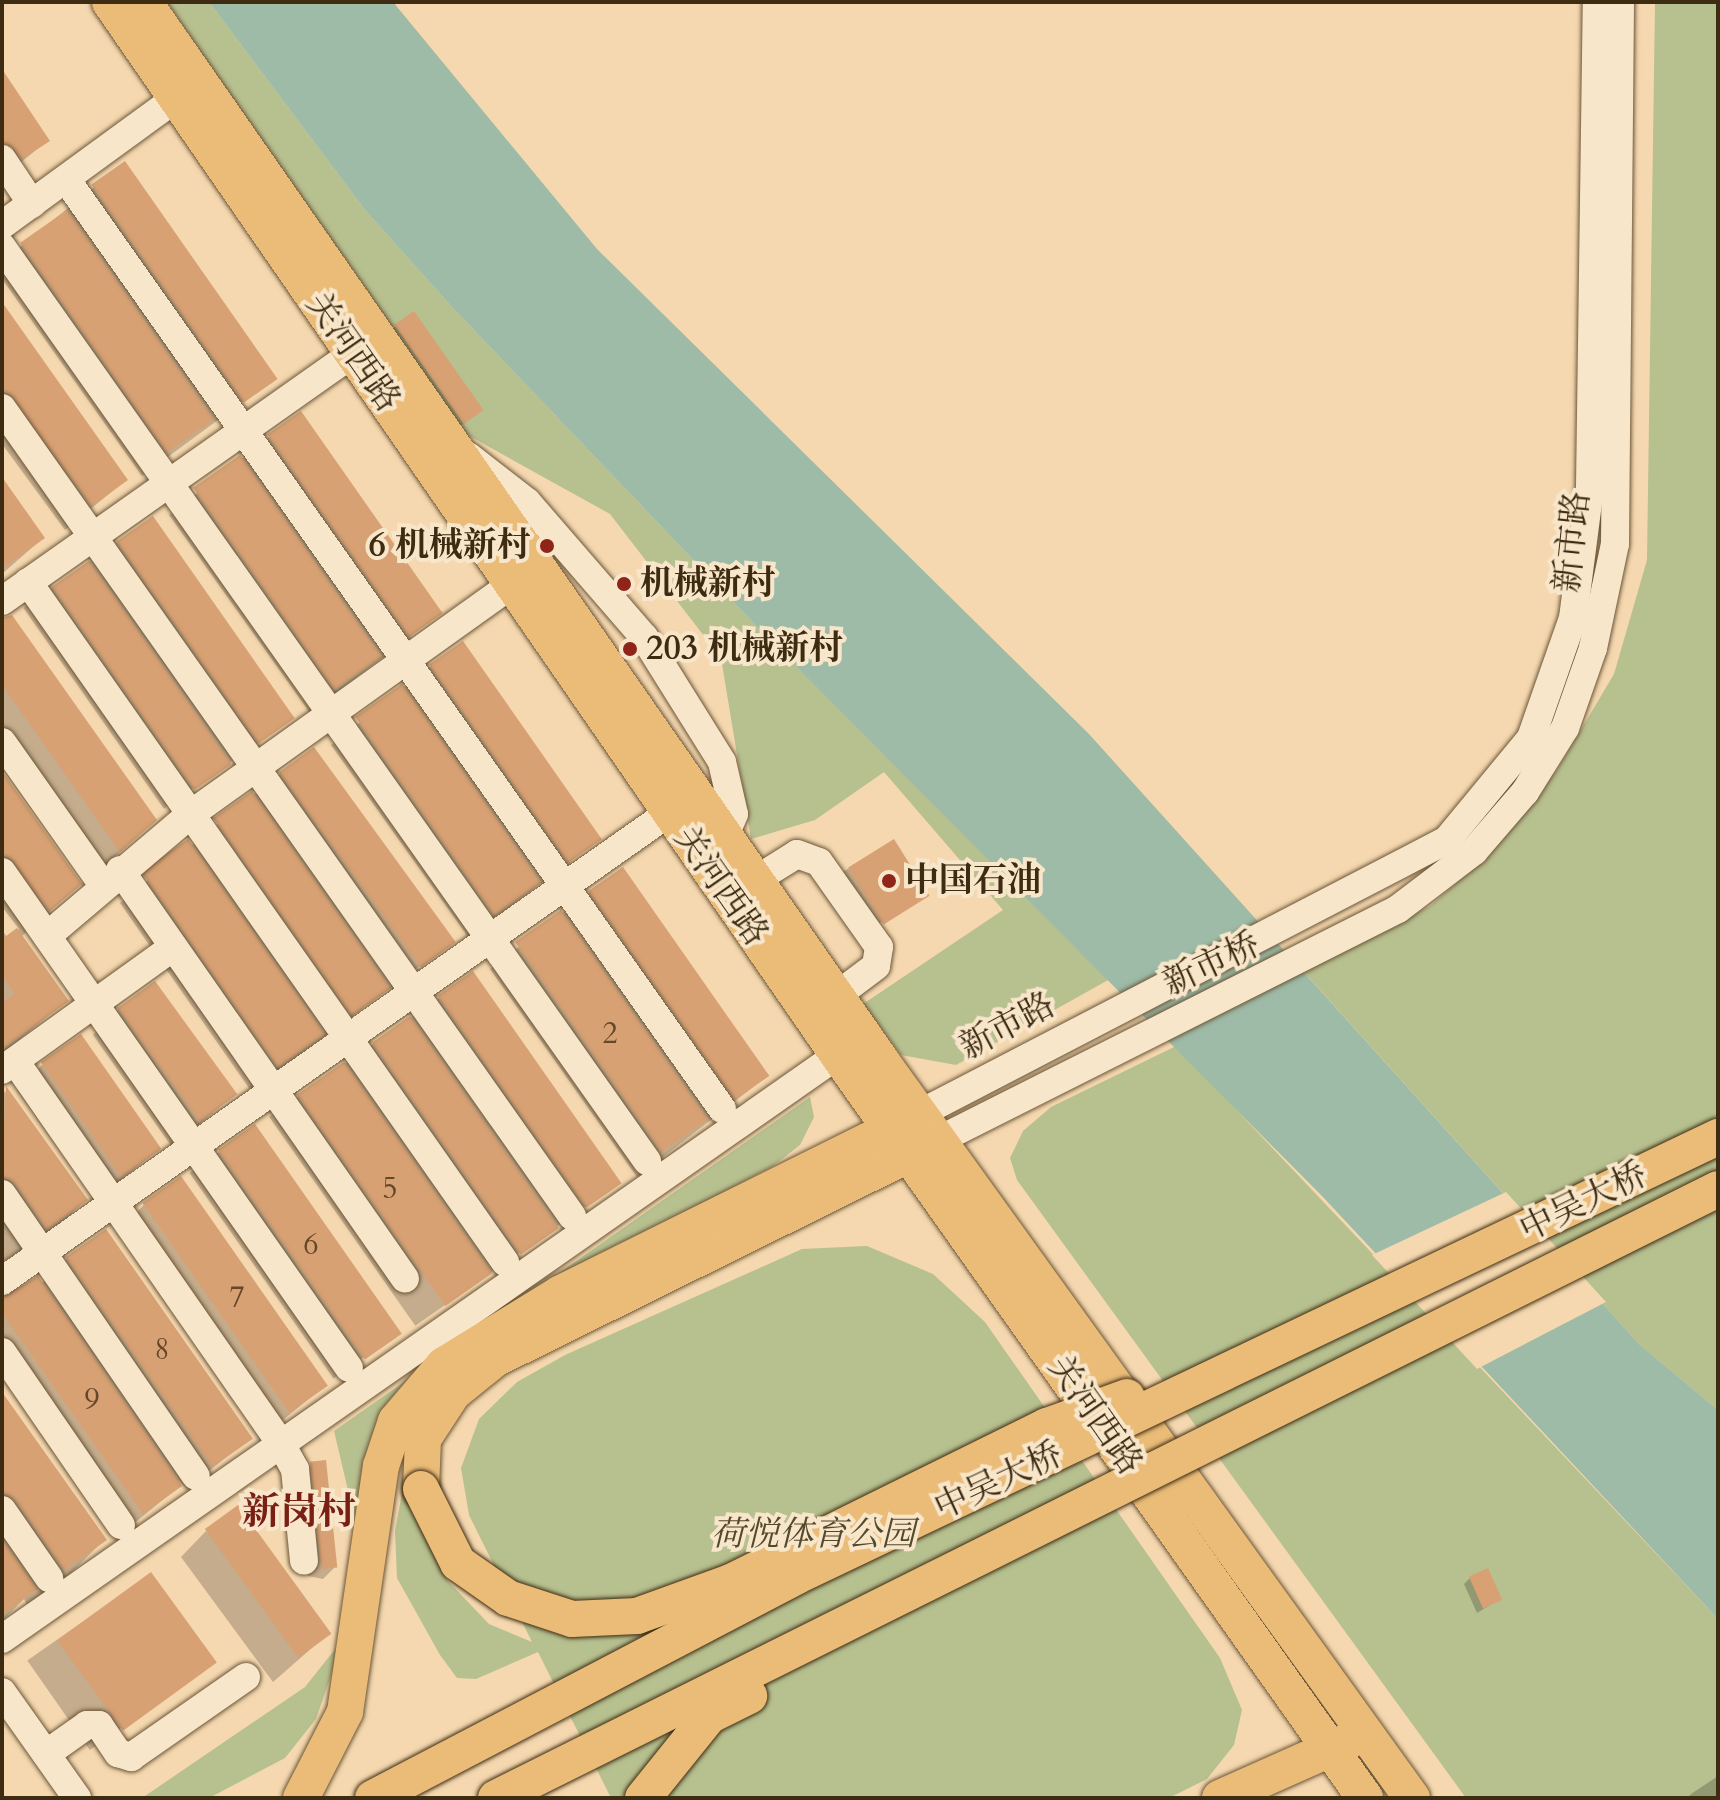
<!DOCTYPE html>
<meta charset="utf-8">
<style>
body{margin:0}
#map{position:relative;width:1720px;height:1800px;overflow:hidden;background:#f5d8af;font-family:Cardo,"Noto Serif SC",serif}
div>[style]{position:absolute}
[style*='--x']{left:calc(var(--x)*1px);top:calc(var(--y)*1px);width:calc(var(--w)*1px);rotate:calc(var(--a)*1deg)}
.green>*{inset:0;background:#b7c08f}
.water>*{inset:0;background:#9dbba7}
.pier>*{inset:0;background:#f5d8af}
.shadow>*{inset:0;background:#0003;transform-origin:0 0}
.building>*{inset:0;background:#d8a174;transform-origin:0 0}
.roads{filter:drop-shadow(0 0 2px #6b5639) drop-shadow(0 0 2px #6b5639)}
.minor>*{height:28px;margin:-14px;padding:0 14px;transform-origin:14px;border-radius:14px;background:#f8e6cb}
.major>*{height:36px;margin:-18px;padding:0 18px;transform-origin:18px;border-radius:18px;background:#eabc78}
.bridges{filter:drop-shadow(0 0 2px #3d2b12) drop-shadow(0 0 2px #3d2b12)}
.major-bridge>*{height:36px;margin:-18px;padding:0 18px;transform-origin:18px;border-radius:18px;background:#eabc78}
.dots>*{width:22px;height:22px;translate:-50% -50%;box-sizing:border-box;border:4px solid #f8e6cb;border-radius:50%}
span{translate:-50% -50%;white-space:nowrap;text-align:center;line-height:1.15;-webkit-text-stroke:8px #f8e6cb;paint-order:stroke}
.number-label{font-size:30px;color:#64482a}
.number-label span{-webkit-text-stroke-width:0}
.street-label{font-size:34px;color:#3d2b12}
.poi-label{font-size:34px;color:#3d2b12;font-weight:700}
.right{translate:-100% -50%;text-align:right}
.left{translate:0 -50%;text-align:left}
.park-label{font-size:34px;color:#55492b;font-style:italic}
.quarter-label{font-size:38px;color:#7a1f14;font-weight:700}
.frame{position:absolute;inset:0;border:4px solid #3d2b12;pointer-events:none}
</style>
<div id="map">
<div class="green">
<div style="clip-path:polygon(167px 2px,209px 2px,365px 210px,452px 307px,763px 633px,1110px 979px,956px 1065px,901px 1055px,863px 1004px,1003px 910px,884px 772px,815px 820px,751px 839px,721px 658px,610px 514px,455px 428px)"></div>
<div style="clip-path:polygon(1655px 2px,1718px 2px,1718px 1410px,1639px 1344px,1303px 971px,1430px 906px,1489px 855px,1557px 770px,1614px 674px,1647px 560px)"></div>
<div style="clip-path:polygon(1176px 1046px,1718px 1619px,1718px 1798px,1466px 1798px,1017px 1180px,1010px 1158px,1023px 1131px,1051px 1107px)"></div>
<div style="clip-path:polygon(810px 1097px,814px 1117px,800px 1145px,773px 1166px,577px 1272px,434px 1365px,361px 1545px,334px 1431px)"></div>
<div style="clip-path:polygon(867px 1246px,933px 1274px,985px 1322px,1220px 1658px,1242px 1710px,1234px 1745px,1207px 1779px,1169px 1798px,611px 1798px,538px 1652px,476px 1679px,457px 1678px,440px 1655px,397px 1578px,395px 1531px,406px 1471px,417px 1518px,448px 1581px,489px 1624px,532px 1642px,469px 1515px,461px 1468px,479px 1419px,517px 1382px,565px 1355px,802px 1249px)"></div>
<div style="clip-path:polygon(344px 1638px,316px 1719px,285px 1758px,209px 1798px,142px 1798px,305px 1687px)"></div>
</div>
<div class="water">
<div style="clip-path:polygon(209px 2px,393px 2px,597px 249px,1089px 734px,1639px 1344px,1718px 1410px,1718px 1619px,1322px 1196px,763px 633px,452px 307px,365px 210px)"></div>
</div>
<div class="pier">
<div style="clip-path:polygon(1506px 1192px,1606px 1302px,1477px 1369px,1372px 1255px)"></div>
</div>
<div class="shadow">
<div style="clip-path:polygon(2px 73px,47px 141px,2px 178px)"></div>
<div style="clip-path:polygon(124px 163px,275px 378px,142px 476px,2px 279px,2px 265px,22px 245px)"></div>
<div style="clip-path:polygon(2px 305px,126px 480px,65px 530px,2px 444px)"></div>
<div style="clip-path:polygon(396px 326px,480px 410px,450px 435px,383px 338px)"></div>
<div style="clip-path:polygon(269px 437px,442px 612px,310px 713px,169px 515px)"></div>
<div style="clip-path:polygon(2px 480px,43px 538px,2px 574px)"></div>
<div style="left:152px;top:518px;width:245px;height:157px;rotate:55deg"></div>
<div style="clip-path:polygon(2px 624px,155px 820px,94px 876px,2px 747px)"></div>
<div style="clip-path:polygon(431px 666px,600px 838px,469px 938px,331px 745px)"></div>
<div style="clip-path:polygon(281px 773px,451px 943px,251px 1091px,120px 903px)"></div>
<div style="clip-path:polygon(2px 775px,79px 884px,21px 937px,67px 1000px,2px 1054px,2px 930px,7px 937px,19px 929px,2px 907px)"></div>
<div style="left:894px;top:841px;width:63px;height:61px;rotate:59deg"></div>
<div style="clip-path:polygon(590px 892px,769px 1075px,637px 1177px,490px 969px)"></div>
<div style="left:473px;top:974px;width:255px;height:249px;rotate:55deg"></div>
<div style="clip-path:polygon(119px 1009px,234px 1095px,172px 1147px,93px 1035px)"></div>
<div style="clip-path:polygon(43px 1064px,160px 1148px,96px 1200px,17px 1090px)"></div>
<div style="clip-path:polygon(2px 1088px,85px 1200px,51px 1234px,2px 1262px)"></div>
<div style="left:255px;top:1127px;width:251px;height:80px;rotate:55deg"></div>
<div style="clip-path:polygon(144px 1205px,326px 1385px,262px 1437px,118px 1231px)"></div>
<div style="clip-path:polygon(67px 1258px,251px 1437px,187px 1489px,171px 1474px,180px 1486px,116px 1538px,2px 1369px,2px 1296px,37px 1279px,41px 1284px)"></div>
<div style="clip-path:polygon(2px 1395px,104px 1540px,68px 1576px,27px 1605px,24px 1599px,2px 1621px)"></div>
<div style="clip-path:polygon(311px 1464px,336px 1566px,323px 1579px,308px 1576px,299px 1477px)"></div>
<div style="clip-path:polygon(206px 1531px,329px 1633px,273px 1682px,181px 1557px)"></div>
<div style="left:151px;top:1574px;width:109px;height:151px;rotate:55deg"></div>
<div style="clip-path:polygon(1470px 1578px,1500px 1599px,1477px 1613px,1464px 1584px)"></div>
<div style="clip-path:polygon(1718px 1776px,1718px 1798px,1687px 1798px,1691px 1794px)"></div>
</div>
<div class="building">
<div style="clip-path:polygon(2px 69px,50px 141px,22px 159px,2px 142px)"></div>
<div style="left:125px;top:161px;width:266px;height:41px;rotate:55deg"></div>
<div style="left:67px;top:210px;width:256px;height:57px;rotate:55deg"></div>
<div style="clip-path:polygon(2px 302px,128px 480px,92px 506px,2px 386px)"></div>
<div style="left:414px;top:311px;width:121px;height:24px;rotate:55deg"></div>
<div style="left:301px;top:411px;width:247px;height:41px;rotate:55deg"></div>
<div style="left:240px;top:455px;width:246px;height:57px;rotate:55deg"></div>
<div style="clip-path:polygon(2px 477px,45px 538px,2px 569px)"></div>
<div style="left:153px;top:516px;width:247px;height:44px;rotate:55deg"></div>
<div style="left:89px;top:561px;width:248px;height:45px;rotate:55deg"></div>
<div style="clip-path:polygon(12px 615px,157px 820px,120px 852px,2px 685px,2px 618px)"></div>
<div style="left:463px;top:641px;width:242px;height:41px;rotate:55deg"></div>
<div style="left:402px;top:684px;width:242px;height:57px;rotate:55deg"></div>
<div style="left:314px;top:747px;width:241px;height:43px;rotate:54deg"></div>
<div style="clip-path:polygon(2px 771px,82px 884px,50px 911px,2px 851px)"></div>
<div style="left:252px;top:791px;width:241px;height:47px;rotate:55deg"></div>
<div style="left:188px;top:839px;width:238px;height:57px;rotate:55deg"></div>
<div style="left:894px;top:839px;width:67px;height:54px;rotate:58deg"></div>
<div style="left:623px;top:867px;width:255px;height:42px;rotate:55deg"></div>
<div style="left:561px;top:910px;width:256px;height:56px;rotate:55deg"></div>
<div style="clip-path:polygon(17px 928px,69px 1001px,2px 1049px,2px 1003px,15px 994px,2px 975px,2px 939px)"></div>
<div style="left:473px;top:971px;width:259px;height:43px;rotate:55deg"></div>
<div style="left:155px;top:981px;width:140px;height:46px;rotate:54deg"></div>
<div style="left:410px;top:1016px;width:259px;height:46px;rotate:55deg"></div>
<div style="left:81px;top:1034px;width:140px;height:49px;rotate:55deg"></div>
<div style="left:344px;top:1062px;width:258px;height:57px;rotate:55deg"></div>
<div style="clip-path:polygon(6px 1086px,88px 1200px,47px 1229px,16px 1184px,2px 1177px)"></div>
<div style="left:255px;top:1124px;width:256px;height:45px;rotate:55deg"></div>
<div style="left:181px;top:1176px;width:256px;height:47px;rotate:55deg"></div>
<div style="left:106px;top:1229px;width:256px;height:49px;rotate:55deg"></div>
<div style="clip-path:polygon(38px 1276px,182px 1486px,143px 1514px,2px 1313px,2px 1298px)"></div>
<div style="clip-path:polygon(2px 1392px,107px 1540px,64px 1570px,16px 1500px,2px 1493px)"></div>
<div style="left:326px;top:1460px;width:108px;height:16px;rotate:84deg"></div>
<div style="left:238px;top:1505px;width:159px;height:41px;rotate:54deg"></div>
<div style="clip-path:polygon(2px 1540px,37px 1589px,2px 1615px)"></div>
<div style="left:1488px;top:1568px;width:35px;height:21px;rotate:66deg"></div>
<div style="left:151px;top:1572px;width:112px;height:116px;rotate:54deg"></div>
</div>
<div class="roads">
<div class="minor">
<div style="--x:2;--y:159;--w:54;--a:56.3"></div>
<div style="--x:66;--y:179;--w:1138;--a:54.8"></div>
<div style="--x:2;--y:225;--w:215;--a:-36.1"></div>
<div style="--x:2;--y:247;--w:1119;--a:54.79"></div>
<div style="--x:2;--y:408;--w:989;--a:54.8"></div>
<div style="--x:468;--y:456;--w:75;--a:37.9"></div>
<div style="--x:527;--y:502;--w:179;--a:49.1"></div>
<div style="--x:644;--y:637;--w:147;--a:58"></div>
<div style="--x:722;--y:762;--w:53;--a:77"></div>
<div style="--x:734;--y:814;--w:21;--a:113"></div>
<div style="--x:28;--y:582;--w:831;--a:54.95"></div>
<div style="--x:2;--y:601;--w:431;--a:-35.2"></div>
<div style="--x:2;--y:742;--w:175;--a:54.8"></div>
<div style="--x:120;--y:870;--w:498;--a:55.1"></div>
<div style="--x:2;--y:872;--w:605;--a:55.02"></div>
<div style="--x:757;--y:879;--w:47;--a:-32"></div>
<div style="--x:797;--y:854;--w:23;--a:20"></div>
<div style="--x:819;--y:862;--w:104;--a:54.8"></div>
<div style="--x:879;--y:947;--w:19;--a:99"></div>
<div style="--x:876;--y:966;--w:50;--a:143.1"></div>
<div style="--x:47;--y:936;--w:189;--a:-40.3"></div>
<div style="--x:191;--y:814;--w:397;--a:-35.6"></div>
<div style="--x:15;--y:1061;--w:466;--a:55.2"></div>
<div style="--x:281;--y:1444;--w:29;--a:61"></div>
<div style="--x:295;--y:1469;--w:92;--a:84.4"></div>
<div style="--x:2;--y:1070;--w:211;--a:-35.7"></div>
<div style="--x:919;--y:1114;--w:595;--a:-27.43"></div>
<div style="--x:1447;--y:840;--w:132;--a:-50.5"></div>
<div style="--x:1531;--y:738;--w:127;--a:-70.7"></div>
<div style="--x:1573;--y:618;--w:132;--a:-82.6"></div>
<div style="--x:1590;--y:487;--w:485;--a:-89.2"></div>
<div style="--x:939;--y:1140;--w:514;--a:-26.71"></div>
<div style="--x:1398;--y:909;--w:96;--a:-37.3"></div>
<div style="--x:1474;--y:851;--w:78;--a:-49.2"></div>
<div style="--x:1525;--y:792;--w:75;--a:-58"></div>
<div style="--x:1565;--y:728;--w:85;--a:-70.7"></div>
<div style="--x:1593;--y:648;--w:106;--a:-78.1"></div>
<div style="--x:1615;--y:544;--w:542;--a:-89.47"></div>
<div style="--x:2;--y:1194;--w:342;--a:55.5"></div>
<div style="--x:2;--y:1281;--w:816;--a:-35.07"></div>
<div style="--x:2;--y:1352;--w:210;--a:55.5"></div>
<div style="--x:2;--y:1510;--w:83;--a:55.3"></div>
<div style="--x:2;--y:1639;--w:1020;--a:-34.94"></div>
<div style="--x:2;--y:1692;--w:130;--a:54.7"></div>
<div style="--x:46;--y:1754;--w:50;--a:-35.3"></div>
<div style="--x:87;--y:1725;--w:12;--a:0"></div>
<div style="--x:99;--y:1725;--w:34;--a:56"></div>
<div style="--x:118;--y:1753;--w:14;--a:17"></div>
<div style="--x:131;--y:1757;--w:140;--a:-34.8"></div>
</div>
<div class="major">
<div style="--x:110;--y:2;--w:1280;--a:55.34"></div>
<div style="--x:838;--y:1055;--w:911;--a:54.65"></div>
<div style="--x:144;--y:2;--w:1292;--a:55.15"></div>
<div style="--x:882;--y:1062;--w:907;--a:54.24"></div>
<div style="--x:421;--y:1489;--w:50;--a:-87.7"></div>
<div style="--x:423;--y:1439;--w:55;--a:-56.9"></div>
<div style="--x:453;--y:1393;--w:54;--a:-39"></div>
<div style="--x:495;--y:1359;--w:487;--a:-26.3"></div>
<div style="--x:301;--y:1798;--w:97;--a:-62.9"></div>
<div style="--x:345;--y:1712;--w:249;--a:-81.7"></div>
<div style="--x:381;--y:1466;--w:47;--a:-71.6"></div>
<div style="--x:396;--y:1421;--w:74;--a:-49.4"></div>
<div style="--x:444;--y:1365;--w:137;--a:-31.6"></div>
<div style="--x:561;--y:1293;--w:391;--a:-26.4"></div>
<div style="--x:1220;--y:1798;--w:142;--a:-24"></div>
</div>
</div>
<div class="bridges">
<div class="major-bridge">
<div style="--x:421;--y:1489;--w:83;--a:63.4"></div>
<div style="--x:458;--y:1563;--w:61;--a:35"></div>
<div style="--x:508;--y:1598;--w:67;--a:18.2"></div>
<div style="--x:572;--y:1619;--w:65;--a:-2.6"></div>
<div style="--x:637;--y:1616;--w:100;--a:-19.9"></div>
<div style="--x:731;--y:1582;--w:352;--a:-26.3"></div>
<div style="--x:1047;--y:1426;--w:85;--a:-19.9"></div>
<div style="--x:373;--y:1798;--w:476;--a:-27.6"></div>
<div style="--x:795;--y:1577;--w:1023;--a:-25.49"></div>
<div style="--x:496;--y:1798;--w:1365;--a:-26.49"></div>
<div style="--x:643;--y:1798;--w:105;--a:-51.2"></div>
<div style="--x:709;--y:1716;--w:45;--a:-26.6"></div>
</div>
</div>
<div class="dots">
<div style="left:547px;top:546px;background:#8f2418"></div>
<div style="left:624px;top:584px;background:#8f2418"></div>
<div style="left:630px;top:649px;background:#8f2418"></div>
<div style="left:889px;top:881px;background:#8f2418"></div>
</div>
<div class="number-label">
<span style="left:610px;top:1034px">2</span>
<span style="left:390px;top:1189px">5</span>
<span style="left:311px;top:1245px">6</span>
<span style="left:237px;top:1298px">7</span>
<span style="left:162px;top:1350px">8</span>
<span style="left:92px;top:1400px">9</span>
</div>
<div class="street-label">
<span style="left:353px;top:352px;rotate:55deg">关河西路</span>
<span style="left:1572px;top:542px;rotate:-84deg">新市路</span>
<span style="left:721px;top:886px;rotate:55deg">关河西路</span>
<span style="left:1211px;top:964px;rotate:-25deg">新市桥</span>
<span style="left:1007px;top:1026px;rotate:-28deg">新市路</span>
<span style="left:1583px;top:1202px;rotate:-26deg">中吴大桥</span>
<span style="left:1095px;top:1415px;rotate:55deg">关河西路</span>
<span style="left:998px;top:1481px;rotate:-25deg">中吴大桥</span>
</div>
<div class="poi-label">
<span class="right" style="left:531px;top:546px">6 机械新村</span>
<span class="left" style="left:640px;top:584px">机械新村</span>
<span class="left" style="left:646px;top:649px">203 机械新村</span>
<span class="left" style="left:905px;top:881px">中国石油</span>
</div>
<div class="park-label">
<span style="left:813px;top:1535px">荷悦体育公园</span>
</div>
<div class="quarter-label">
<span style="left:299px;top:1513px">新岗村</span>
</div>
<div class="frame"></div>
</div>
